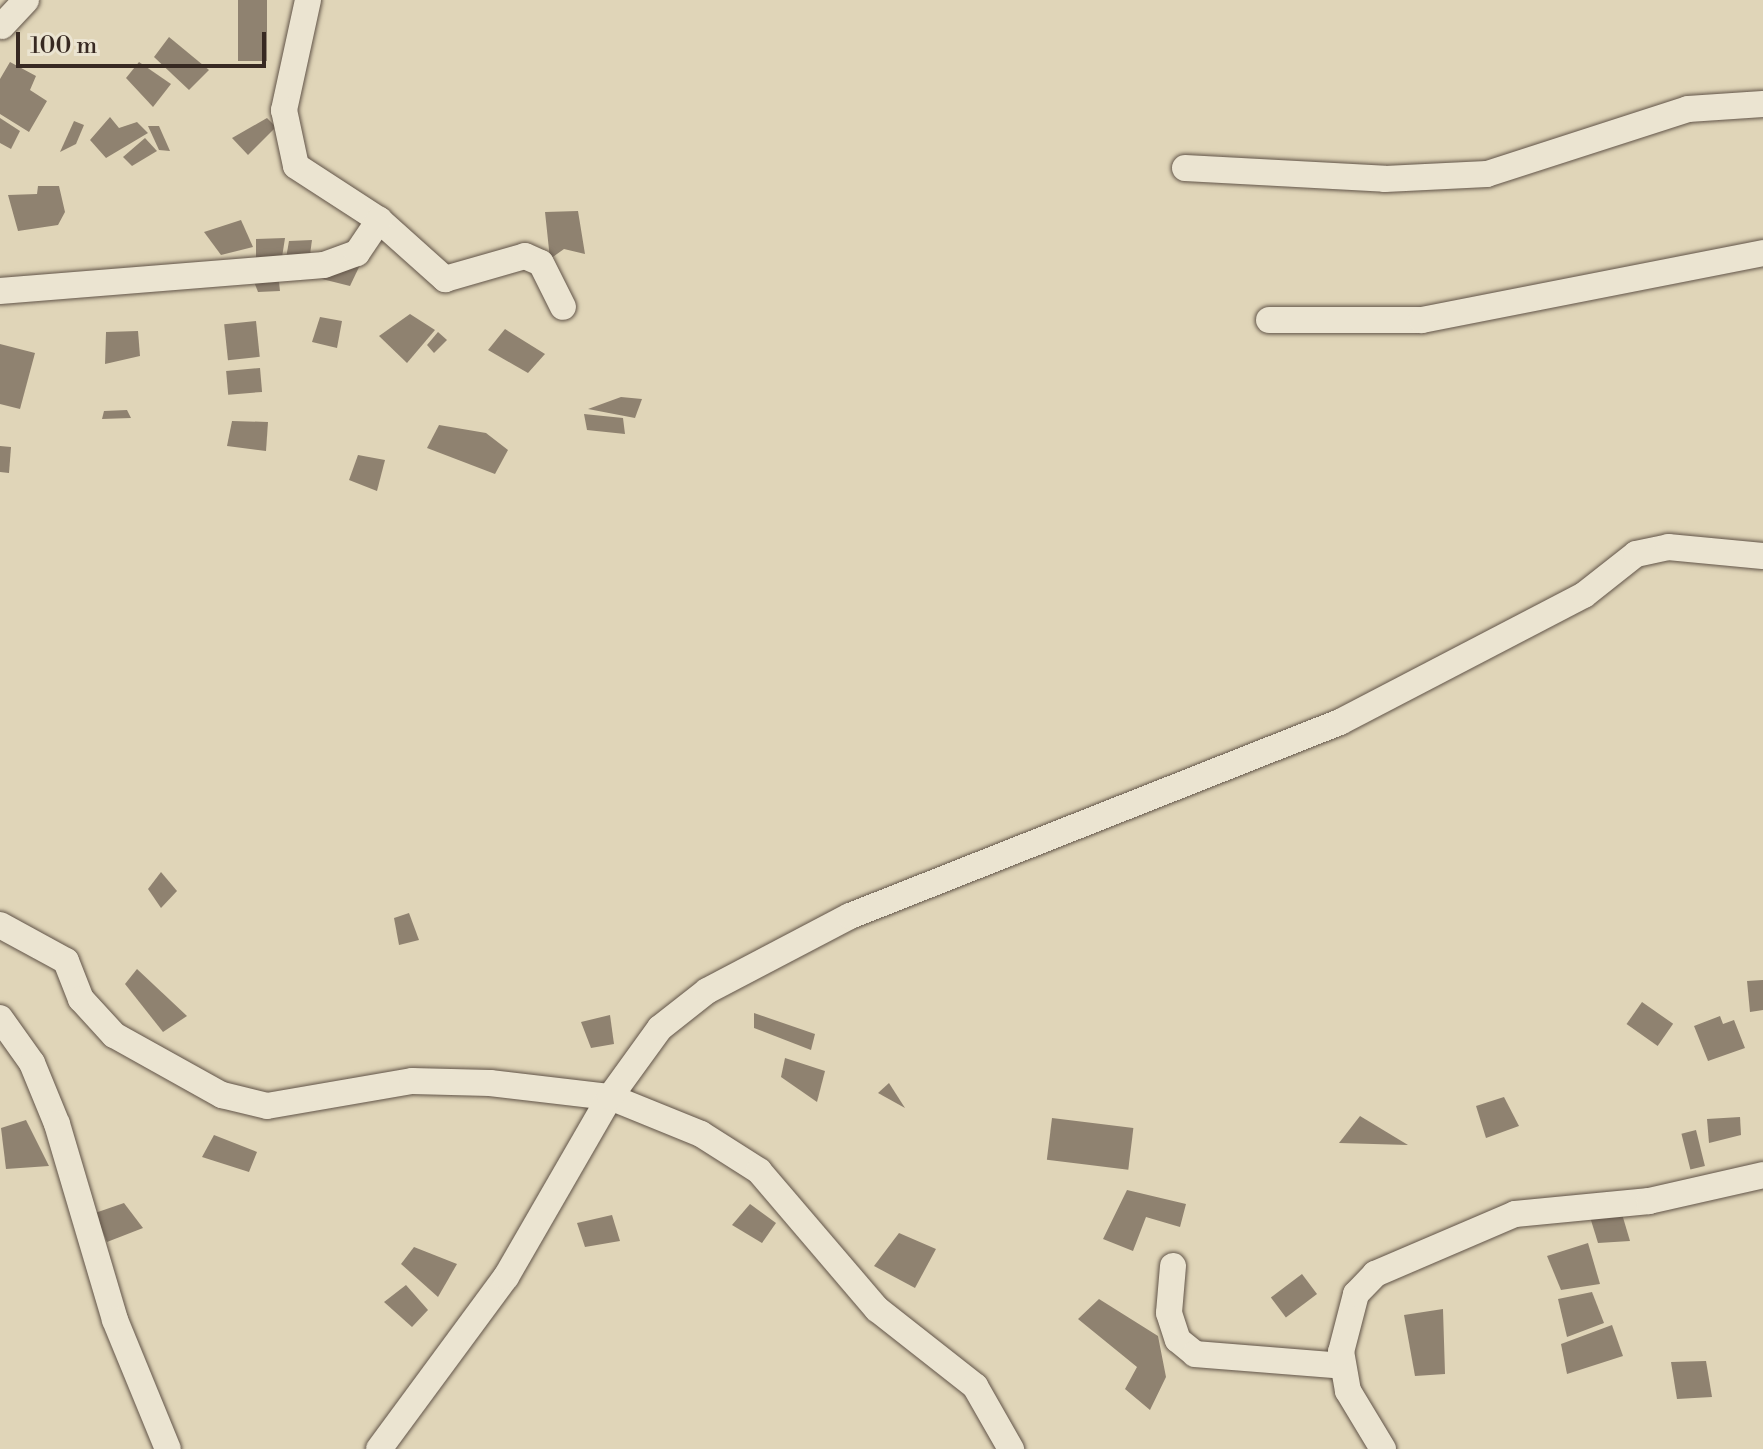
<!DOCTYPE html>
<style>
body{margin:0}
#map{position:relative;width:1763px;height:1449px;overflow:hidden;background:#e0d5b8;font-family:"Libre Bodoni",serif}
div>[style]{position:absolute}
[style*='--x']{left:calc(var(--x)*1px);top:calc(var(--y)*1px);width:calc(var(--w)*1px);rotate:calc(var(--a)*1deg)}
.building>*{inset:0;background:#8f8270;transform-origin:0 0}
.roads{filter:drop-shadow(0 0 2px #615448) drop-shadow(0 0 2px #615448)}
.minor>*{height:26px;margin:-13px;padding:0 13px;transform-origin:13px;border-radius:13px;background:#ebe4d1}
span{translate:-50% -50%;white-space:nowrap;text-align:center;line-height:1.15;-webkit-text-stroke:6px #ebe4d1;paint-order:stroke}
.scale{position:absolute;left:16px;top:32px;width:250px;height:36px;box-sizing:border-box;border:4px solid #372922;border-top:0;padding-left:10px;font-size:24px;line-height:28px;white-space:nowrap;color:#372922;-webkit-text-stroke:6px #ebe4d1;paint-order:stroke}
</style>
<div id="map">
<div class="building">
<div style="left:238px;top:0;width:29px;height:61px"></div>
<div style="clip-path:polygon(169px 37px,209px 70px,189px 90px,154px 57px)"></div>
<div style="clip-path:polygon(10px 62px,36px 76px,30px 90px,47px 101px,29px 132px,0 114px,0 79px)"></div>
<div style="clip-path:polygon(139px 62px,171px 84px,153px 107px,126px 78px)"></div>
<div style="clip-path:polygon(110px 117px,119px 128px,137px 122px,148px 133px,106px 158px,90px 140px)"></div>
<div style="clip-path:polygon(0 118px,20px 131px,11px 149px,0 143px)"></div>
<div style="clip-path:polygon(267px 118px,276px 127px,248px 155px,232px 138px)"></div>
<div style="clip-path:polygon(74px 121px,84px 125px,76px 144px,60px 152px)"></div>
<div style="clip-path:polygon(148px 126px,159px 126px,170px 151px,159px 150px)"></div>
<div style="clip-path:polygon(145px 138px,157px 151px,132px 166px,123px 157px)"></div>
<div style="clip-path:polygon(38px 186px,59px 186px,65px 212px,58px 225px,18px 231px,8px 195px,37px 194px)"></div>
<div style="clip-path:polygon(578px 211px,585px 254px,564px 249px,550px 259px,545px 212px)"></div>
<div style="clip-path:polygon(241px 220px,253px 247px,221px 255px,204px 232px)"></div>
<div style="clip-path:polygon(285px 238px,281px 264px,256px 264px,256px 239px)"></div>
<div style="clip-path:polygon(312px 240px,309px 262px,285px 264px,289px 241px)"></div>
<div style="clip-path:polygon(360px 265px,350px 286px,310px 276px)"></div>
<div style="clip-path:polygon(278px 273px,280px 291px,258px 292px,251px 274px)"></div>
<div style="clip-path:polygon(410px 314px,435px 330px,407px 363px,379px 336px)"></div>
<div style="clip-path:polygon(320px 317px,342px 321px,337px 348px,312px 342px)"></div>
<div style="left:256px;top:321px;width:36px;height:32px;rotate:84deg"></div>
<div style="clip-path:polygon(505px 329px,545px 354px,528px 373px,488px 350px)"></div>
<div style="clip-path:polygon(138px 331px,140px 356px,105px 364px,106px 332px)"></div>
<div style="clip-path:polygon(438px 332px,447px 340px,434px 353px,427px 345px)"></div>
<div style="clip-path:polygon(0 344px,35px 353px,20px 409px,0 404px)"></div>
<div style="left:260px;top:368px;width:24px;height:34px;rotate:85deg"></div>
<div style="clip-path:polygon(621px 397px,642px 399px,635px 418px,588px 409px)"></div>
<div style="clip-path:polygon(127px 410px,131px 418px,102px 419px,104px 411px)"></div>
<div style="clip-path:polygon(584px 414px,623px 418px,625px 434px,587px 430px)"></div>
<div style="clip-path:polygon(232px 421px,268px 422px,266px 451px,227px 446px)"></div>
<div style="clip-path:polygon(439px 425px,486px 433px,508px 450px,495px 474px,427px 448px)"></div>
<div style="clip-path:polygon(0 446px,11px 447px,9px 473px,0 472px)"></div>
<div style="clip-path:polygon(358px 455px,385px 460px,377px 491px,349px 480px)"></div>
<div style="clip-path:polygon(161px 872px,177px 891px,161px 908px,148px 889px)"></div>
<div style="clip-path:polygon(409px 913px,419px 940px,399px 945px,394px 918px)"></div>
<div style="clip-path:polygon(137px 969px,187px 1016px,163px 1032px,125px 984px)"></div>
<div style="clip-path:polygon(1763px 980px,1763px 1010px,1750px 1012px,1747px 981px)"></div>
<div style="left:1642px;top:1002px;width:38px;height:27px;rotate:35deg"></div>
<div style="clip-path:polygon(754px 1013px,815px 1034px,811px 1050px,754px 1028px)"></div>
<div style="clip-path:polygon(610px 1015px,614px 1044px,591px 1048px,581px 1022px)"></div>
<div style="clip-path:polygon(1720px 1016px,1723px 1024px,1734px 1020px,1745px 1048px,1708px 1061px,1694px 1026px)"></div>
<div style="clip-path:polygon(785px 1058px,825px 1071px,817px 1102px,781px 1077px)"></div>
<div style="clip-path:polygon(889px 1083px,905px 1108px,878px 1093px)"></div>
<div style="clip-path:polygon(1504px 1097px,1519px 1126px,1486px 1138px,1476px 1106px)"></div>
<div style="clip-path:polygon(1360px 1116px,1408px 1145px,1339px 1143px)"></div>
<div style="clip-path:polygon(1740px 1117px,1741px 1135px,1709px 1143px,1707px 1119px)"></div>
<div style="left:1052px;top:1118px;width:82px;height:42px;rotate:7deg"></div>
<div style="clip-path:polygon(26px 1120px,49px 1166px,6px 1169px,1px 1128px)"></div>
<div style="left:1696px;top:1130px;width:37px;height:15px;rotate:76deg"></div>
<div style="clip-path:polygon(214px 1135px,257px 1152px,249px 1172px,202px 1157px)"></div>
<div style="clip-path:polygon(1127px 1190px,1186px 1204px,1180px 1227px,1146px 1217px,1133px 1251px,1103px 1239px)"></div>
<div style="clip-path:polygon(124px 1203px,143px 1228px,107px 1242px,95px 1213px)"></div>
<div style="clip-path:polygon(750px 1204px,776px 1223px,762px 1243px,732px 1225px)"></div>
<div style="clip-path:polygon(1622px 1214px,1630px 1241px,1598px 1243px,1590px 1217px)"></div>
<div style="clip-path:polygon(612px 1215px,620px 1241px,585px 1247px,577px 1223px)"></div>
<div style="clip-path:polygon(899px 1233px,936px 1249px,915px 1288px,874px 1266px)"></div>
<div style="clip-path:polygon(1588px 1243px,1600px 1284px,1561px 1290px,1547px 1256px)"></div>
<div style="clip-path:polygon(414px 1247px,457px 1264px,438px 1297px,401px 1264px)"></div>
<div style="left:1302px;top:1274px;width:25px;height:39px;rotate:53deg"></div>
<div style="clip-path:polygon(406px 1285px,428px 1310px,412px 1327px,384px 1302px)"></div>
<div style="clip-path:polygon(1592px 1292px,1604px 1323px,1567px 1337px,1558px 1299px)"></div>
<div style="clip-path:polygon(1099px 1299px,1158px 1336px,1166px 1377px,1150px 1410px,1125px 1389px,1137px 1367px,1078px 1319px)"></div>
<div style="clip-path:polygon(1443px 1309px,1445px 1374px,1415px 1376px,1404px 1315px)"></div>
<div style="clip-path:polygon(1612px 1325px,1623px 1356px,1567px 1374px,1561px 1344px)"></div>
<div style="clip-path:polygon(1706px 1361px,1712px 1397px,1677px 1399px,1671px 1362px)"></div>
</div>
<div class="roads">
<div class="minor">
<div style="--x:308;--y:0;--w:113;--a:102.3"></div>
<div style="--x:284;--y:110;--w:57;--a:77.9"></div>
<div style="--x:296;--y:166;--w:99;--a:33"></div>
<div style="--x:379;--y:220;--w:89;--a:41.8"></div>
<div style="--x:445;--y:279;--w:83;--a:-16"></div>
<div style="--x:525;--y:256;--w:17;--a:24"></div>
<div style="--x:541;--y:263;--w:49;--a:63.4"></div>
<div style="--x:2;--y:26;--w:35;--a:-47"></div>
<div style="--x:1185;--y:168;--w:200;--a:3.1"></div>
<div style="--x:1385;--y:179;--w:102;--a:-2.8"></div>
<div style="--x:1487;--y:174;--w:211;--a:-17.9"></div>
<div style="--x:1688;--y:109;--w:75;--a:-3.8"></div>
<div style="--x:0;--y:291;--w:325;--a:-4.6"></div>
<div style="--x:324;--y:265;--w:35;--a:-20"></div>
<div style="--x:357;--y:253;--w:40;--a:-56"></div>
<div style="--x:1269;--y:320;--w:153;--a:0"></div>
<div style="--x:1422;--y:320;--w:348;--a:-11.1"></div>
<div style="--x:0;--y:925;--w:75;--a:28.6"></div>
<div style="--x:66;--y:961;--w:41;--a:68.5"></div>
<div style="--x:81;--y:999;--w:49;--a:47.5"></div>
<div style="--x:114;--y:1035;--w:124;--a:29.1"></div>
<div style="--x:222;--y:1095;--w:46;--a:13.7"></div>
<div style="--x:267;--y:1106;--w:147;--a:-9.8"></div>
<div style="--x:412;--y:1081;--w:78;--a:1.5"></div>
<div style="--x:490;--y:1083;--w:121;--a:6.7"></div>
<div style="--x:610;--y:1097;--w:98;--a:22.1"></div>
<div style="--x:701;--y:1134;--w:69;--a:32.5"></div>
<div style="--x:759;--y:1171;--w:182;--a:49.5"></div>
<div style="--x:877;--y:1309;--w:125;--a:38.2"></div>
<div style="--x:975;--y:1386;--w:73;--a:60.3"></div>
<div style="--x:0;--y:1018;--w:55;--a:54.6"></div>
<div style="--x:32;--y:1063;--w:66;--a:67.7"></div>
<div style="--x:57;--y:1124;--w:204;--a:73.5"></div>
<div style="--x:115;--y:1320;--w:139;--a:67.7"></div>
<div style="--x:1173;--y:1266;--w:47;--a:94.9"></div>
<div style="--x:1169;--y:1313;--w:28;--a:72"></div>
<div style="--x:1178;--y:1340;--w:22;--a:39"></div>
<div style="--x:1195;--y:1354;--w:148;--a:4.6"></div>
<div style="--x:379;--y:1449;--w:214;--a:-53.6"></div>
<div style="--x:506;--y:1277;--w:208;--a:-60"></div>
<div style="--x:610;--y:1097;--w:85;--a:-54.1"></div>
<div style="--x:660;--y:1028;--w:60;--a:-38.2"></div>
<div style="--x:707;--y:991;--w:161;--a:-27.7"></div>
<div style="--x:850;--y:916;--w:527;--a:-21.6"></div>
<div style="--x:1340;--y:722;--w:275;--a:-27.5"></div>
<div style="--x:1584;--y:595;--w:66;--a:-38.3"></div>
<div style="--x:1636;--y:554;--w:33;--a:-12"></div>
<div style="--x:1668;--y:547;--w:95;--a:5.4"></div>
<div style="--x:1383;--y:1449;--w:68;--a:-121.1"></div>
<div style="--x:1348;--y:1391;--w:40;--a:-100"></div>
<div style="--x:1341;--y:1352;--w:60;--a:-75.5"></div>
<div style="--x:1356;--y:1294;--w:28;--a:-46"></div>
<div style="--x:1375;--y:1274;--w:152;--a:-23.2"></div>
<div style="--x:1515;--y:1214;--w:135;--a:-5.5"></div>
<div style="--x:1649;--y:1201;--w:117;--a:-12.8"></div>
</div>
</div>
<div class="scale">100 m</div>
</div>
